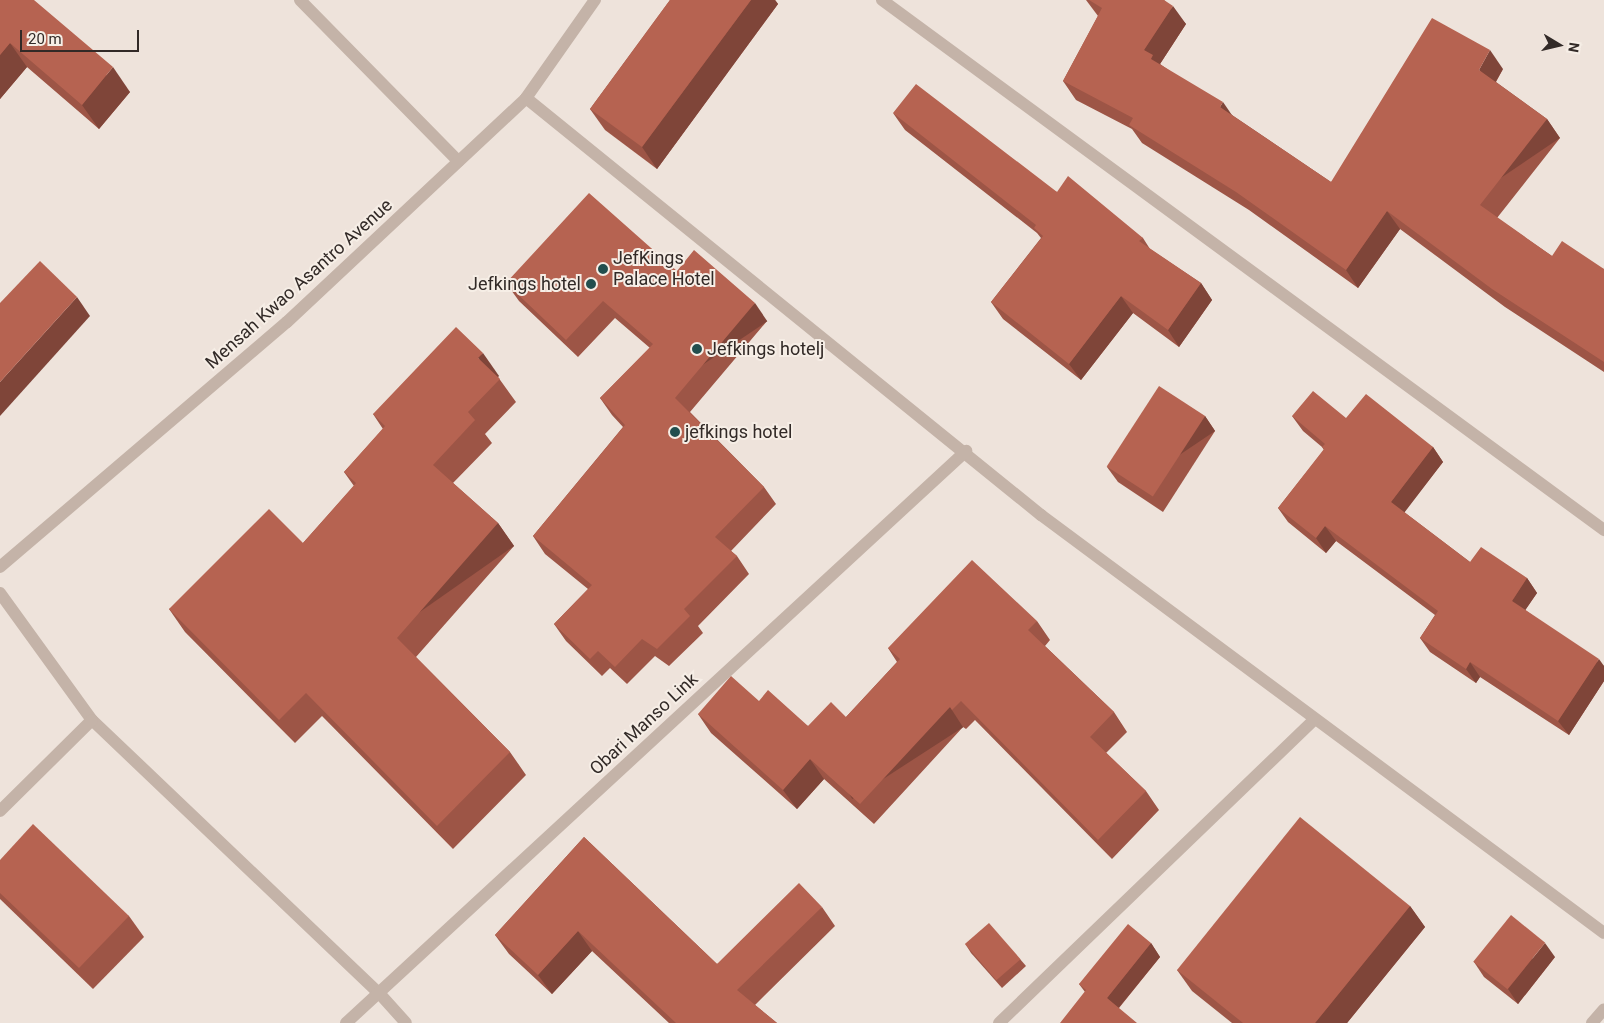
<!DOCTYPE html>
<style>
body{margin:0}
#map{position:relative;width:1604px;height:1023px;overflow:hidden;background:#eee3db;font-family:Roboto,sans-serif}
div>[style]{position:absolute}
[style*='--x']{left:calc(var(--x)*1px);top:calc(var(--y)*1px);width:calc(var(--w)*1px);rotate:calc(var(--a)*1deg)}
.street>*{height:12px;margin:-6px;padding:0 6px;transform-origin:6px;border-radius:6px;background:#c4b3a8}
.wall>*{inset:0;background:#9d5546}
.shaded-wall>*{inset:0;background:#7f4539;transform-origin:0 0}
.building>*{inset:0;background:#b66351;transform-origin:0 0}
.dots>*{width:14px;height:14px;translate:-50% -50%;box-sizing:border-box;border:2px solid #f6eee6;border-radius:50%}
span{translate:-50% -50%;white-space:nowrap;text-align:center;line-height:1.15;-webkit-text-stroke:4px #f6eee6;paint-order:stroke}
.poi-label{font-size:18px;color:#322a27}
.left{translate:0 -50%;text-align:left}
.right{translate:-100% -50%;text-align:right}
.street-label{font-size:18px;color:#322a27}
.north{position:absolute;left:1534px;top:20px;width:50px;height:50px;-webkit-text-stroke:4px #f6eee6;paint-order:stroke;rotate:99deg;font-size:14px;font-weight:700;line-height:20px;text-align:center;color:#322a27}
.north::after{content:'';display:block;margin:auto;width:18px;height:22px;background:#322a27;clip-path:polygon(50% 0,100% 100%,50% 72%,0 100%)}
.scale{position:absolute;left:20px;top:30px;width:119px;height:22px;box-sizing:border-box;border:2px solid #322a27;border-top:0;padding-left:6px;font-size:15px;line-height:18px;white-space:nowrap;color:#322a27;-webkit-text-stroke:4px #f6eee6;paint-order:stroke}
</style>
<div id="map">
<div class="street">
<div style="--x:300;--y:0;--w:226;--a:45.5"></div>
<div style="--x:882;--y:0;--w:896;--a:36.28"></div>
<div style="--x:526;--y:98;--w:663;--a:39"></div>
<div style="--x:1041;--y:515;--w:701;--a:36.59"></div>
<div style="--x:0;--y:567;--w:377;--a:-40.5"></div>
<div style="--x:287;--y:322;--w:328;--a:-43.1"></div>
<div style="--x:526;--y:98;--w:120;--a:-54.9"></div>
<div style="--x:0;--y:593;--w:157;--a:54.1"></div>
<div style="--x:92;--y:720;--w:396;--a:43.6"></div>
<div style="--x:379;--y:993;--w:40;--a:48"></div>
<div style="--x:0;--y:811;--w:129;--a:-44.7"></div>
<div style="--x:346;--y:1023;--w:844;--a:-42.69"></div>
<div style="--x:999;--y:1023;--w:437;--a:-43.9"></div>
<div style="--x:1592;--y:1023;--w:18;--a:-49"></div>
</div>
<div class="wall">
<div style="clip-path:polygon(0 0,130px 92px,99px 129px,27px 67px,0 99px)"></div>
<div style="clip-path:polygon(670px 0,775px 0,778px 4px,657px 169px,605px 130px,590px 109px)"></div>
<div style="clip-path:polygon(1086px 0,1164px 0,1186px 24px,1160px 64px,1232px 115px,1331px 182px,1503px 69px,1496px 82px,1547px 119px,1560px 138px,1497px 218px,1552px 256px,1604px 269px,1604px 372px,1505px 307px,1400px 229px,1358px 288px,1249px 210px,1142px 143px,1132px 129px,1076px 100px,1063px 81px,1098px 16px)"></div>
<div style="clip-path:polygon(893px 113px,1057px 192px,1143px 238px,1150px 249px,1201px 283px,1212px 300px,1179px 347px,1133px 313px,1081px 380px,1003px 319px,991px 302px,1041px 238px,1037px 233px,905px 130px)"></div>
<div style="clip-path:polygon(677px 271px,767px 321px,690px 412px,764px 487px,776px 504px,731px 551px,737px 556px,749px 574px,698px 626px,703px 633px,669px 666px,655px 656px,627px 684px,610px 668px,602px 676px,566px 641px,554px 624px,588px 589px,545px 554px,533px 536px,623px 427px,612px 415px,600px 398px,650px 348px,615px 318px,578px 357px,519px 301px,506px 283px)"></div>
<div style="clip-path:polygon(499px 376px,498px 377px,516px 402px,485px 434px,492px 443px,453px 483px,498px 523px,514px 546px,416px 657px,510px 752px,526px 775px,453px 849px,322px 716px,295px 743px,185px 632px,169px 609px,303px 543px,354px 486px,344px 472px,383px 429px,373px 414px)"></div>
<div style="clip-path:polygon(1205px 416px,1215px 431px,1163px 512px,1118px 482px,1107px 467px)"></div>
<div style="clip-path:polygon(1292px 416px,1346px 418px,1433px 447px,1443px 462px,1404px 512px,1470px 562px,1527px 578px,1537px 593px,1525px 610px,1604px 666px,1604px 681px,1569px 735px,1480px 677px,1476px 683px,1430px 652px,1420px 638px,1435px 615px,1336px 541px,1326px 553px,1288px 522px,1278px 508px,1324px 450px,1322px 447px,1303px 431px)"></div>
<div style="clip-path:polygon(1037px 621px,1050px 640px,1045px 646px,1114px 712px,1127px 732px,1106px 753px,1146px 791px,1159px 810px,1112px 859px,975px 720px,966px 729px,963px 727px,874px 824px,824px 779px,797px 809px,711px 733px,698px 714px,759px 701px,808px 726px,846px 717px,897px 662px,888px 648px)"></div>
<div style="clip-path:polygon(584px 837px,717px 964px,822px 907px,835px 926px,755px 1005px,777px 1023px,669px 1023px,592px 951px,552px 994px,509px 954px,495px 935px)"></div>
<div style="clip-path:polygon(0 860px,129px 916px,144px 937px,93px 989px,0 899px)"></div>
<div style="clip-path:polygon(1410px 906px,1425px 927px,1347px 1023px,1232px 1023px,1192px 991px,1177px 970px)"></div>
<div style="clip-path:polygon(1151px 943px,1160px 957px,1119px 1008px,1085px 992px,1079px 984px)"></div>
<div style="clip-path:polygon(966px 945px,1020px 959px,1026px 966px,1002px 988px,971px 953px)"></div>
<div style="clip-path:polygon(1555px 957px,1518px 1004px,1484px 977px,1474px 962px)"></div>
</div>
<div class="shaded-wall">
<div style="clip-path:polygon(751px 0,775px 0,778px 4px,657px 169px,642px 147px)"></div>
<div style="clip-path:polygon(1173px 6px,1186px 24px,1160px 64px,1164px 77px,1144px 50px)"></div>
<div style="clip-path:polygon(10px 43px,27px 67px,0 99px,0 55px)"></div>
<div style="clip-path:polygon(1490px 50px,1503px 69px,1492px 88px,1479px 70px)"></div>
<div style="clip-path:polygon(113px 67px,130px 92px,99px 129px,82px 105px)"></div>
<div style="clip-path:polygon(1223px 102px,1236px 121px,1220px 107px)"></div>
<div style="left:1547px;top:119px;width:23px;height:109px;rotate:56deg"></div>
<div style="clip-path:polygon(1387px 211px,1400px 229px,1358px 288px,1346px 270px)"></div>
<div style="clip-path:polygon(1201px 283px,1212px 300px,1179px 347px,1168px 330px)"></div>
<div style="clip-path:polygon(1121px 296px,1133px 313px,1081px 380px,1069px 364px)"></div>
<div style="clip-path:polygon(77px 297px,90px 316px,0 416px,0 382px)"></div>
<div style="left:755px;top:303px;width:22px;height:124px;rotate:56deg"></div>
<div style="left:483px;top:353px;width:28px;height:7px;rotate:55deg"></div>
<div style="left:1205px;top:416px;width:18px;height:96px;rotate:56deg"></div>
<div style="clip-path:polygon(1433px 447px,1443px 462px,1401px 517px,1391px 502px)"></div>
<div style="left:498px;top:523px;width:28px;height:153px;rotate:55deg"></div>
<div style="clip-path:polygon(1325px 526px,1336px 541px,1326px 553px,1316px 538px)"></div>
<div style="clip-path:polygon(1527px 578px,1537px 593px,1522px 615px,1512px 601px)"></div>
<div style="clip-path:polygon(1599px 659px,1604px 666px,1604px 681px,1569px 735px,1558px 721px)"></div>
<div style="clip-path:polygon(1470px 662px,1480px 677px,1476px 683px,1466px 669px)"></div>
<div style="left:950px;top:707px;width:24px;height:132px;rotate:57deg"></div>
<div style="clip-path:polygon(810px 759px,824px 779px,797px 809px,783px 790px)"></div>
<div style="clip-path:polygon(1410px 906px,1425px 927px,1347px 1023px,1315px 1023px)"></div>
<div style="clip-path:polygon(578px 931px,592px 951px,552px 994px,538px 975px)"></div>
<div style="clip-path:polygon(1151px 943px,1160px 957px,1116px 1011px,1107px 998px)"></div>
<div style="clip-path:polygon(1545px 943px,1555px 957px,1518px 1004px,1508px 989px)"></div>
</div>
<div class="building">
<div style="clip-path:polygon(0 0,34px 0,113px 67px,82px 105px,10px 43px,0 55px)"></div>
<div style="clip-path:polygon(670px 0,751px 0,642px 147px,590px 109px)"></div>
<div style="clip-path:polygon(1089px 0,1164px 0,1173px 6px,1144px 50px,1153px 55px,1151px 59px,1223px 102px,1220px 107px,1331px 182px,1432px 18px,1490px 50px,1479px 70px,1547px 119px,1480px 205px,1552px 256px,1562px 241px,1604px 269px,1604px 362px,1492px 289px,1387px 211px,1346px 270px,1236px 192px,1129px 125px,1133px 118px,1063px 81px,1102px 8px)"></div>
<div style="clip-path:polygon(916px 84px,1057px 192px,1068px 176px,1143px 238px,1139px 241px,1201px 283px,1168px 330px,1121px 296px,1069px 364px,991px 302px,1043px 236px,1034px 228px,1036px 225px,893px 113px)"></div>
<div style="clip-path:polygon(589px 193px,677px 271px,694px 250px,755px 303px,675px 398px,764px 487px,715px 537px,737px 556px,684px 609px,690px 616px,657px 649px,642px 639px,615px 667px,598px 651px,590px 659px,554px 624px,592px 585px,533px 536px,625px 425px,600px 398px,653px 344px,603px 301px,566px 340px,506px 283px)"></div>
<div style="clip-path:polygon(40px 261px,77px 297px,0 382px,0 303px)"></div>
<div style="clip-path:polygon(456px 327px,483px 353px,478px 358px,500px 379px,468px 412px,475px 420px,433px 465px,498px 523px,397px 638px,510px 752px,437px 826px,306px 693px,279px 720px,169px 609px,269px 509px,303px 543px,356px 483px,344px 472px,385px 426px,373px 414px)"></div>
<div style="left:1159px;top:386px;width:55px;height:96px;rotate:33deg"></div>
<div style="clip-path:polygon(1313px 391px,1346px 418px,1366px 394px,1433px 447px,1391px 502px,1470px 562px,1481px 547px,1527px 578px,1512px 601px,1599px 659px,1558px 721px,1470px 662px,1466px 669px,1420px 638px,1438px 611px,1325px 526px,1316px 538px,1278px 508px,1324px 449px,1322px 447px,1325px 444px,1292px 416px)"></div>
<div style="clip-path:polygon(972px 560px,1037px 621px,1028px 630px,1114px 712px,1090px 737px,1146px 791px,1098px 840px,961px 701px,952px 710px,950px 707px,860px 804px,810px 759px,783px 790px,698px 714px,731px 676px,759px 701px,768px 690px,808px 726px,831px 702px,846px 717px,900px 659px,888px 648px)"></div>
<div style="clip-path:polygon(1300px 817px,1410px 906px,1315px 1023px,1243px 1023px,1177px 970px)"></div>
<div style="clip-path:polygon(33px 824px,129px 916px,79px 968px,0 893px,0 860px)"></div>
<div style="clip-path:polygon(584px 837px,717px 964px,799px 883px,822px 907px,737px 990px,777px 1023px,676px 1023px,578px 931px,538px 975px,495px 935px)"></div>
<div style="left:1511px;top:915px;width:44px;height:60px;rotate:39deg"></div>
<div style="left:989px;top:923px;width:48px;height:32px;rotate:49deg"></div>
<div style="clip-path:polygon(1128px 924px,1151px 943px,1107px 998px,1137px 1023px,1060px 1023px,1086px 990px,1079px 984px)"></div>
</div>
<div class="dots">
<div style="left:603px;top:269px;background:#224e4e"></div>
<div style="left:591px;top:284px;background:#224e4e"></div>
<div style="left:697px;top:349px;background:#224e4e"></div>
<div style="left:675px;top:432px;background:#224e4e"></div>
</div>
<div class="poi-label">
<span class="left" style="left:613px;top:269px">JefKings<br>Palace Hotel</span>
<span class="right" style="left:581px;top:284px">Jefkings hotel</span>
<span class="left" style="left:707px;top:349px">Jefkings hotelj</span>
<span class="left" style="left:685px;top:432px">jefkings hotel</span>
</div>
<div class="street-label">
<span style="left:299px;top:284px;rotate:-42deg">Mensah Kwao Asantro Avenue</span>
<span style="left:644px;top:724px;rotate:-43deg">Obari Manso Link</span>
</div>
<div class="north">N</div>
<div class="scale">20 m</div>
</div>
